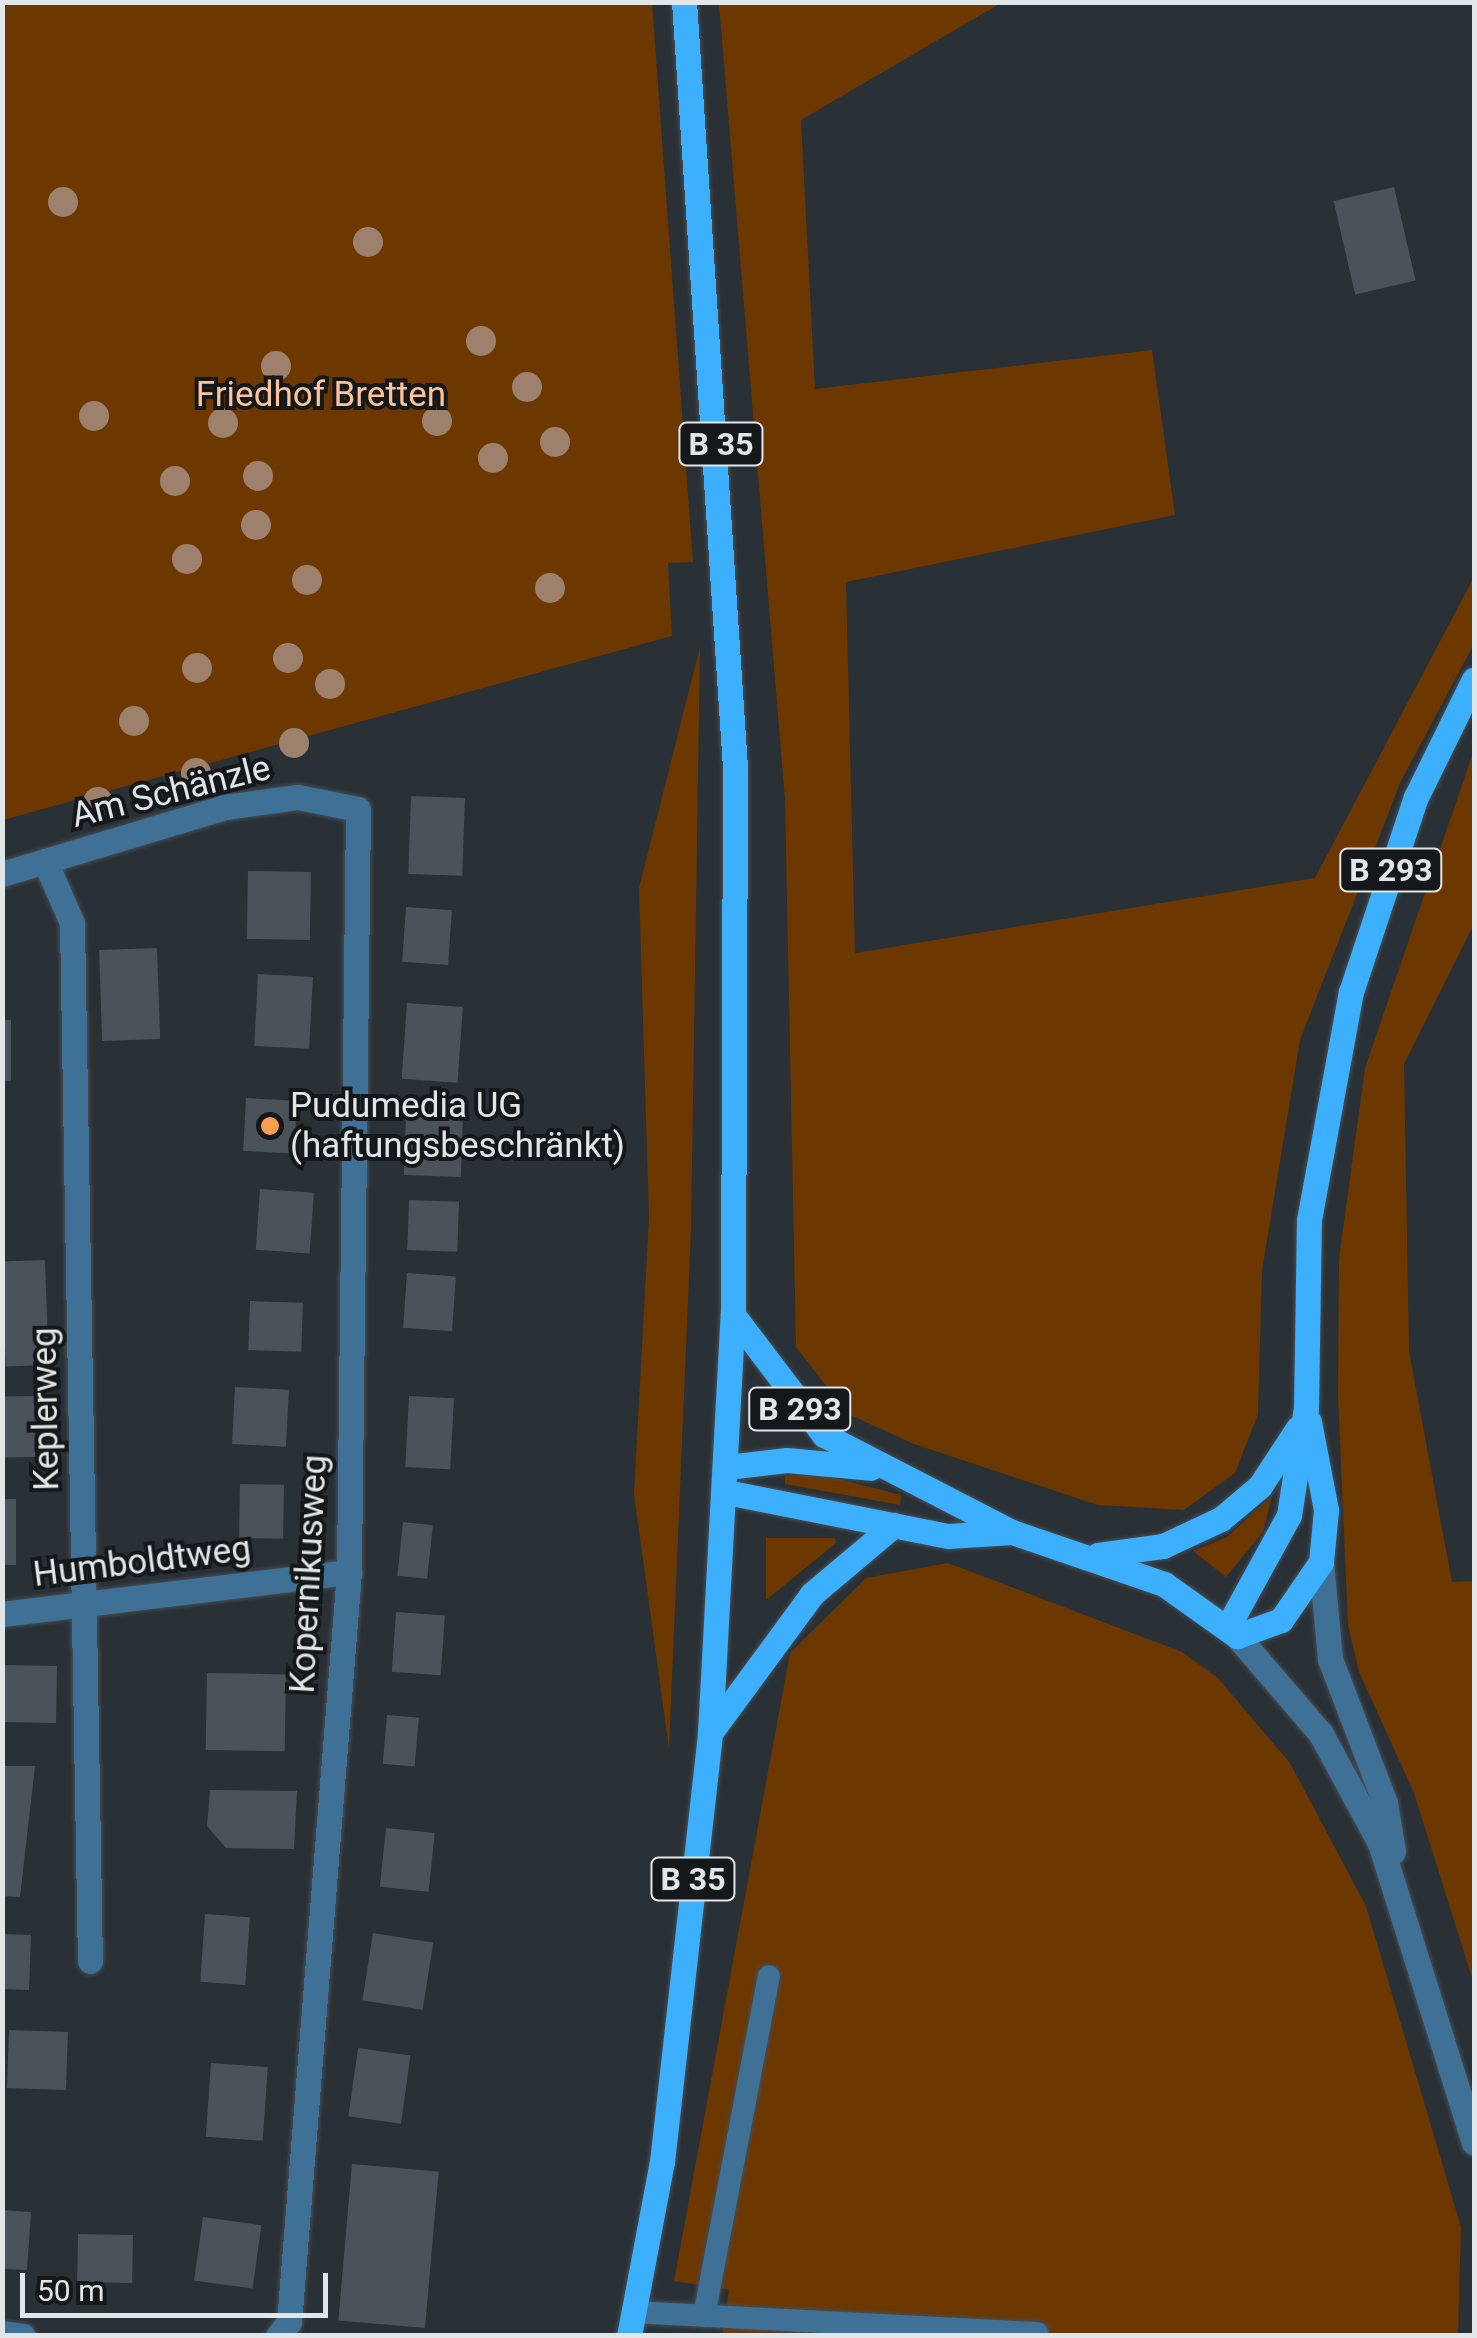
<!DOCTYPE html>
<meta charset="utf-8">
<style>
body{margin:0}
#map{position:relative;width:1477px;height:2338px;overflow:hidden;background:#293036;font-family:Roboto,sans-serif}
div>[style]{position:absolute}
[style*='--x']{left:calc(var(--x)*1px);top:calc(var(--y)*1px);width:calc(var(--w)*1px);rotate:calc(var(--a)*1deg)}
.green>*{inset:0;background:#6d3700}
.building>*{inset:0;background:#4b5259;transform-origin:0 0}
.roads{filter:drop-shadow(0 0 2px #464d53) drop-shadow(0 0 2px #464d53)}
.lane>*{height:22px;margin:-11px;padding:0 11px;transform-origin:11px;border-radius:11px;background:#3f7196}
.street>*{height:25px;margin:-12.5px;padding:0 12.5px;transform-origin:12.5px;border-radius:12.5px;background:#3f7196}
.primary>*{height:25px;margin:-12.5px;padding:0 12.5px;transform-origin:12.5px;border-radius:12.5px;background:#3db0fd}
.trees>*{width:30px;height:30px;margin:-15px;border-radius:50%;background:#9e816c}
.dots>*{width:28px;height:28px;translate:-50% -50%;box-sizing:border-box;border:5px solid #14181a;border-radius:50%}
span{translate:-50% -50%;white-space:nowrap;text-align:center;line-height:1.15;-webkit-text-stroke:8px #14181a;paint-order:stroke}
.shield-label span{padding:2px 8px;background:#14181a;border:2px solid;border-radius:8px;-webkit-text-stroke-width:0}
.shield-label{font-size:32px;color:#e1e6e9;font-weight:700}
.park-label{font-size:35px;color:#fec398}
.street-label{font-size:35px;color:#e1e6e9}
.poi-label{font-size:35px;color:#e1e6e9}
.left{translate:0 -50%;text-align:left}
.frame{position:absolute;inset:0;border:5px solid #e1e6e9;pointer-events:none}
.scale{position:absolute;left:20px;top:2273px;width:308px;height:45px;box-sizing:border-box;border:5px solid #e1e6e9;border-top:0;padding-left:12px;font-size:30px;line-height:35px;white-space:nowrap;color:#e1e6e9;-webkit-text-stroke:8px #14181a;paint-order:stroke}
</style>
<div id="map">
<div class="green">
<div style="clip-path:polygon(3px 2px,652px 3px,693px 562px,668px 563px,672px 636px,3px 820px)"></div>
<div style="clip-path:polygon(719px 3px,1001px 3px,801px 120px,815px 389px,1152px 350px,1175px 515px,846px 582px,855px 953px,1315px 878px,1474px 577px,1474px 644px,1401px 781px,1300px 1040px,1262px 1271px,1258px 1414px,1235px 1473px,1184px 1510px,1098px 1505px,914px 1444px,848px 1414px,796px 1347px,785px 800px)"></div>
<div style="clip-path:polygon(700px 647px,691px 1230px,669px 1749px,634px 1494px,649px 1217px,639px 888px)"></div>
<div style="clip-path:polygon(1474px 750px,1474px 924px,1404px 1064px,1409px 1351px,1452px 1582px,1474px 1581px,1474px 1984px,1414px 1793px,1359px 1672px,1348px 1625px,1338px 1395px,1339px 1259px,1365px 1068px)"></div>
<div style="clip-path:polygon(823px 1475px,901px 1495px,900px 1505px,785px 1484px,785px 1476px)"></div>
<div style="clip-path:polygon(1272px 1496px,1263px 1532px,1226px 1577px,1193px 1551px,1227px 1537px)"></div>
<div style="clip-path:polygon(766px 1538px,835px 1538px,836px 1543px,766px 1600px)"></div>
<div style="clip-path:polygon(948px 1563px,1182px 1652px,1218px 1678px,1290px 1763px,1366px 1906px,1461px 2227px,1458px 2335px,722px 2335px,729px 2290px,674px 2281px,790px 1653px,866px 1578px)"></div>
</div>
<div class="building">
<div style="left:1394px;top:187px;width:96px;height:62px;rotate:77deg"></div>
<div style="left:411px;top:796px;width:54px;height:78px;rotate:2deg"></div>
<div style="left:248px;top:871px;width:63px;height:68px;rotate:1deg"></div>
<div style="left:406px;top:907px;width:46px;height:55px;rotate:4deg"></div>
<div style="left:157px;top:948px;width:91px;height:58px;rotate:88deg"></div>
<div style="left:258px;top:974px;width:55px;height:72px;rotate:3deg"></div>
<div style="left:407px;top:1003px;width:56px;height:76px;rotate:4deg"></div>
<div style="left:2px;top:1020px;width:9px;height:61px"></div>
<div style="left:246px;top:1098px;width:51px;height:53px;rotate:3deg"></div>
<div style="left:406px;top:1113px;width:57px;height:62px;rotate:2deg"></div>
<div style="left:260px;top:1189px;width:54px;height:61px;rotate:4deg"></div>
<div style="left:409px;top:1200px;width:50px;height:50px;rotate:2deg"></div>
<div style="left:45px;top:1260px;width:105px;height:43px;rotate:88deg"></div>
<div style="left:407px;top:1273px;width:49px;height:55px;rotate:4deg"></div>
<div style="left:250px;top:1301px;width:53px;height:49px;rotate:2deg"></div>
<div style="left:235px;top:1387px;width:54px;height:57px;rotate:3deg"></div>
<div style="left:34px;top:1396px;width:61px;height:32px;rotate:89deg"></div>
<div style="left:409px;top:1396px;width:45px;height:71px;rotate:3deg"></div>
<div style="left:240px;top:1484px;width:44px;height:54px;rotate:1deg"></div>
<div style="left:2px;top:1499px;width:14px;height:66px"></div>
<div style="left:403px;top:1522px;width:30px;height:54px;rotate:6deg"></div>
<div style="left:396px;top:1612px;width:49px;height:60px;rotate:4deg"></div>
<div style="left:2px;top:1665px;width:55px;height:57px;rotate:1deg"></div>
<div style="left:207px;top:1673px;width:79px;height:77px;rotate:1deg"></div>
<div style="left:387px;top:1715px;width:32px;height:49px;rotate:5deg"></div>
<div style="clip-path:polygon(2px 1766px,35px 1766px,20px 1897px,2px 1896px)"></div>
<div style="clip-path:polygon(210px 1790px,297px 1791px,294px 1849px,226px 1848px,207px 1826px)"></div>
<div style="left:386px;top:1828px;width:49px;height:59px;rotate:6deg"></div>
<div style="left:205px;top:1914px;width:45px;height:68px;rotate:4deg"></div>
<div style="left:373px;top:1933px;width:61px;height:68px;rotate:9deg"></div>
<div style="left:2px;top:1934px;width:29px;height:55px;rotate:2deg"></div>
<div style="left:9px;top:2030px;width:59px;height:58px;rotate:2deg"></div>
<div style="left:358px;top:2048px;width:53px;height:69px;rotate:8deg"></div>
<div style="left:211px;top:2063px;width:57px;height:74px;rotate:4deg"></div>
<div style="left:352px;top:2164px;width:87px;height:157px;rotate:5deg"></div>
<div style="clip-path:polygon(2px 2210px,31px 2212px,27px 2270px,2px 2269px)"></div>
<div style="left:203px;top:2217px;width:59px;height:64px;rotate:8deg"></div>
<div style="left:78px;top:2234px;width:55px;height:48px;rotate:1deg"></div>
</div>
<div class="roads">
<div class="lane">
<div style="--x:634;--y:2312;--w:404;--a:3"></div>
<div style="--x:704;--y:2316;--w:346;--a:-79.2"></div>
</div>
<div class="street">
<div style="--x:45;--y:861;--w:68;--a:66.5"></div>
<div style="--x:72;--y:923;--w:1038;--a:89.01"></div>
<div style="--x:2;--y:874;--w:233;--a:-16.7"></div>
<div style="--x:225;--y:807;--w:74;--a:-7.8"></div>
<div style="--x:298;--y:797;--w:61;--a:11.3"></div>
<div style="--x:358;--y:809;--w:763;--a:90.68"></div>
<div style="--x:349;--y:1572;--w:752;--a:94.57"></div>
<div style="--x:289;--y:2322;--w:18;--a:128"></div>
<div style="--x:1321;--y:1562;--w:97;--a:84.7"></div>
<div style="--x:1330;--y:1659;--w:154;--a:69.1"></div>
<div style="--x:1385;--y:1803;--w:49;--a:80.5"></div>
<div style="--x:2;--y:1614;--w:350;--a:-6.9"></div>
<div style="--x:1237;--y:1636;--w:129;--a:49.4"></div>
<div style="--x:1321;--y:1734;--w:124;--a:61.6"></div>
<div style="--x:1380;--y:1843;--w:314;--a:72.6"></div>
<div style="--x:2;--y:2333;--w:21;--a:8"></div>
</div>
<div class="primary">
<div style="--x:733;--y:1315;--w:151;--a:52.8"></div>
<div style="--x:824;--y:1435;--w:212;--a:27.3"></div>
<div style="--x:1012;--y:1532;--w:161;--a:18.9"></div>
<div style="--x:1164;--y:1584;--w:90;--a:35.5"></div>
<div style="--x:1237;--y:1636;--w:47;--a:-20"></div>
<div style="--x:1281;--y:1620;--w:70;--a:-55.4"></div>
<div style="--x:1321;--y:1562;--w:52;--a:-84.5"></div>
<div style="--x:1326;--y:1510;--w:90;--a:-100.9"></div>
<div style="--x:727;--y:1467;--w:60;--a:-6.7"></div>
<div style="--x:787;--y:1460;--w:84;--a:5.4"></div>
<div style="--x:726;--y:1492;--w:226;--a:11.2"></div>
<div style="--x:948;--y:1536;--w:64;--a:-3.6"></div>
<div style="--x:1098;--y:1555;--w:66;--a:-7.9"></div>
<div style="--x:1163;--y:1546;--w:64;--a:-25"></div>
<div style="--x:1221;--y:1519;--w:51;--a:-40.2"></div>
<div style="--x:1260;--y:1486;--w:69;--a:-56.8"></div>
<div style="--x:1227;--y:1628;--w:129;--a:-61.2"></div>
<div style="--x:1289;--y:1515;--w:108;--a:-81"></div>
<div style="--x:1306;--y:1408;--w:188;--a:-89.1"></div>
<div style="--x:1309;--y:1220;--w:232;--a:-79.6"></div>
<div style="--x:1351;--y:992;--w:206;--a:-71.6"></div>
<div style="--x:1416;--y:797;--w:131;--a:-63.8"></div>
<div style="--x:710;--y:1733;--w:172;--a:-53.7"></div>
<div style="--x:812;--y:1594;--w:107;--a:-40.1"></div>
<div style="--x:629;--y:2336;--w:177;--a:-79.3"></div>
<div style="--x:662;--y:2162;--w:432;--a:-83.6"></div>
<div style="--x:710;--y:1733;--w:419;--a:-86.9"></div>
<div style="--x:733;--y:1315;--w:548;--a:-89.79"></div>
<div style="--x:735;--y:767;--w:767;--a:-93.81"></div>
</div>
</div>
<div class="trees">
<div style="left:63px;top:202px"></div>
<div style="left:368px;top:242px"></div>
<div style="left:481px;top:341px"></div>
<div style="left:276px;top:366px"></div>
<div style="left:527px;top:387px"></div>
<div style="left:94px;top:416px"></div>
<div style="left:437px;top:421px"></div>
<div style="left:223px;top:423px"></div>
<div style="left:555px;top:442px"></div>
<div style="left:493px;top:458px"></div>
<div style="left:258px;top:476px"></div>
<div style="left:175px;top:481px"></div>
<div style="left:256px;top:525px"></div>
<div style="left:187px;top:559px"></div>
<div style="left:307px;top:580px"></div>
<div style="left:550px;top:588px"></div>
<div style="left:288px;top:658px"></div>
<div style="left:197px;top:668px"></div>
<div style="left:330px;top:684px"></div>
<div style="left:134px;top:721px"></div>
<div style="left:294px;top:743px"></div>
<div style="left:196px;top:773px"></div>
<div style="left:98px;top:802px"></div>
</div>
<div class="dots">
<div style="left:270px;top:1126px;background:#fc9e52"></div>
</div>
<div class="shield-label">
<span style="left:721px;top:444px">B 35</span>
<span style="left:1391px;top:870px">B 293</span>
<span style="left:800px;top:1409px">B 293</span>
<span style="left:693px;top:1879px">B 35</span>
</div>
<div class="park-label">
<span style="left:321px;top:395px">Friedhof Bretten</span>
</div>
<div class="street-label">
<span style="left:171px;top:792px;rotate:-14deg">Am Schänzle</span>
<span style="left:46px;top:1409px;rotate:-91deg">Keplerweg</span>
<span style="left:142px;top:1562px;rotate:-7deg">Humboldtweg</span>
<span style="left:309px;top:1574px;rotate:-87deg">Kopernikusweg</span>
</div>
<div class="poi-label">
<span class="left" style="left:290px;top:1126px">Pudumedia UG<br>(haftungsbeschränkt)</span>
</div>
<div class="frame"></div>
<div class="scale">50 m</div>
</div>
